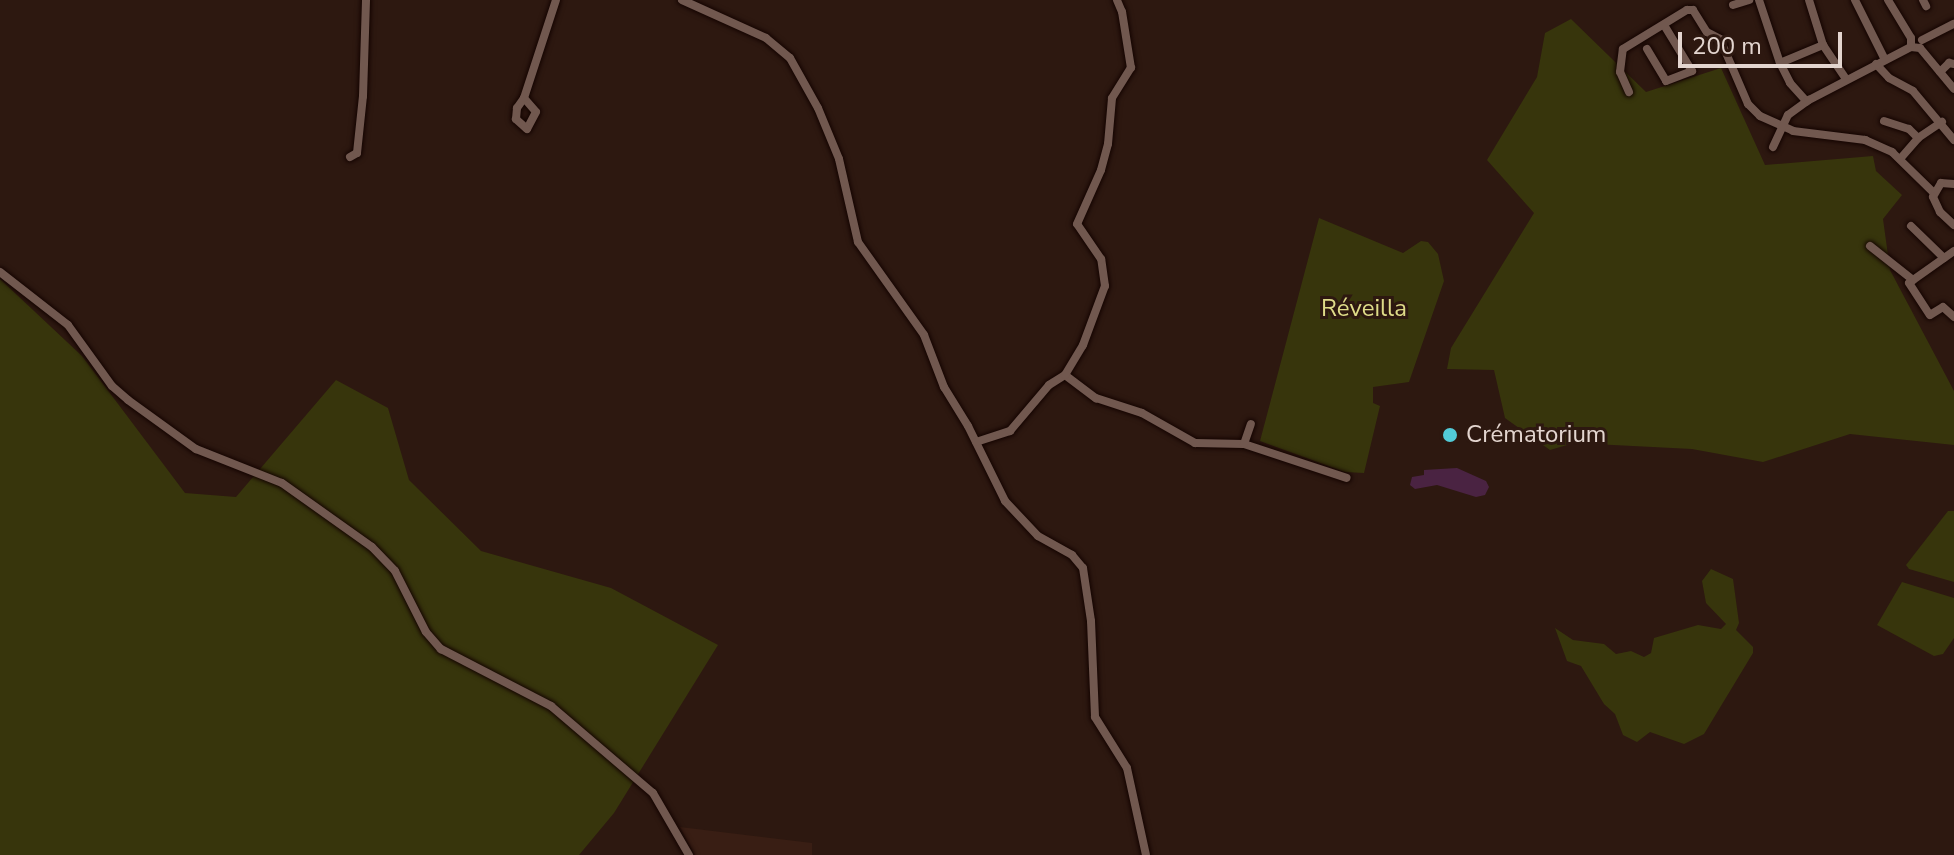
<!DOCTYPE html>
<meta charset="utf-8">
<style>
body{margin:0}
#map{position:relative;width:1954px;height:855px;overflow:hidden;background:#2d1810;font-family:"Nunito Sans",sans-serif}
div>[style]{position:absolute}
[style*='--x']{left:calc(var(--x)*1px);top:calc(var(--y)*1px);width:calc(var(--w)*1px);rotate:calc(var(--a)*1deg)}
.built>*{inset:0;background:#391e14}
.green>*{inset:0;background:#37350c}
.water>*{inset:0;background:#4a2342}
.roads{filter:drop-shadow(0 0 2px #140401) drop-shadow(0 0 2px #140401)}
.minor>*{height:8px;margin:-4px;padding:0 4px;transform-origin:4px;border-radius:4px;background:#71584f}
.dots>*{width:22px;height:22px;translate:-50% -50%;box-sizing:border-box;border:4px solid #2d1810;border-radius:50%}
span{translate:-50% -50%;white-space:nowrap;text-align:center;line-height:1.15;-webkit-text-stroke:6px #2d1810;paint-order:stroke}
.park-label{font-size:24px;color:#dedb88}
.poi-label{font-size:24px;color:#e3d5cf}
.left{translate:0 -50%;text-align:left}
.scale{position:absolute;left:1678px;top:32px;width:164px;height:36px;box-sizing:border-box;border:4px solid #e3d5cf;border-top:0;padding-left:10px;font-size:24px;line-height:28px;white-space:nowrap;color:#e3d5cf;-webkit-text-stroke:6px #2d1810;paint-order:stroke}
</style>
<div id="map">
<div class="built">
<div style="clip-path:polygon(680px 827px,812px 843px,812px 855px,695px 855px)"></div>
</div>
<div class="green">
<div style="clip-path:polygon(1571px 19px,1646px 92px,1721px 68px,1765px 165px,1873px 156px,1876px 171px,1902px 195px,1883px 219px,1890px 270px,1954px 391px,1954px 445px,1850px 434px,1763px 462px,1692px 449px,1574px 443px,1550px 450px,1505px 418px,1494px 370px,1447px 369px,1451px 348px,1534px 213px,1487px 160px,1537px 77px,1545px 33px)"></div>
<div style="clip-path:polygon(1319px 218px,1403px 253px,1421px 241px,1428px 242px,1438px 254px,1444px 281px,1409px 382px,1373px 387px,1373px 403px,1380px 406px,1364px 473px,1345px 472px,1260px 441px)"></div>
<div style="clip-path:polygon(0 279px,82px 356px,185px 493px,236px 497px,336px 380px,388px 408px,409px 480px,481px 551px,611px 588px,718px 645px,614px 813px,579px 855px,0 855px)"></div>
<div style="clip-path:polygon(1948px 511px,1954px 511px,1954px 582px,1909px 569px,1906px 565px)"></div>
<div style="clip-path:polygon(1711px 569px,1733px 579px,1739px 623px,1736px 630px,1753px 647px,1753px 653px,1704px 734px,1684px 744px,1650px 732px,1637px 742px,1623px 735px,1615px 714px,1604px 704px,1581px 666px,1567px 661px,1555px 628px,1573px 640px,1604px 644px,1616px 654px,1631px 651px,1644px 657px,1651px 653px,1654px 638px,1698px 625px,1721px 629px,1726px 624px,1706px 603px,1702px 581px)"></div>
<div style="clip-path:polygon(1902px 582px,1954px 598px,1954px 638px,1943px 654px,1934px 656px,1877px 625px)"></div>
</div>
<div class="water">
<div style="clip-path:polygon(1457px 468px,1486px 481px,1489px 487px,1485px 495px,1476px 497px,1437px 485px,1415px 489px,1410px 485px,1412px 477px,1424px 475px,1424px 470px)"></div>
</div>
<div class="roads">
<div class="minor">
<div style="--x:682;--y:0;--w:92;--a:24.3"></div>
<div style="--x:766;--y:38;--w:31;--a:40"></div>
<div style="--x:790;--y:58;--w:57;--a:60.8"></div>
<div style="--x:818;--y:108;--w:55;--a:67.6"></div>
<div style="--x:839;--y:159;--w:85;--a:77.1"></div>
<div style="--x:858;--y:242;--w:114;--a:54.6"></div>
<div style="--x:924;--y:335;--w:56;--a:69"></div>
<div style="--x:944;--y:387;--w:46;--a:58.4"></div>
<div style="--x:968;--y:426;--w:84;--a:63.7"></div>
<div style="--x:1005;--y:501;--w:48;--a:46.7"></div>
<div style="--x:1038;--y:536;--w:39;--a:29"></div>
<div style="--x:1072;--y:555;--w:17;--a:50"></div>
<div style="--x:1083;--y:568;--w:54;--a:81.4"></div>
<div style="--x:1091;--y:621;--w:96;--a:87.6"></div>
<div style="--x:1095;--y:717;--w:60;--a:57.9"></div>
<div style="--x:1127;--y:768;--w:89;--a:77.7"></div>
<div style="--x:1759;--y:0;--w:66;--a:71.6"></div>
<div style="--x:1780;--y:63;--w:22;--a:63"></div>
<div style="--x:1790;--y:83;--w:25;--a:48"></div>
<div style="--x:1809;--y:0;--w:47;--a:72.7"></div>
<div style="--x:1823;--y:45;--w:41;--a:55.9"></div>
<div style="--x:1855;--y:0;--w:67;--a:63.4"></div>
<div style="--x:1888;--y:0;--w:44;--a:58.8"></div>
<div style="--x:1911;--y:38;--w:9;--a:90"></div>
<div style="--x:1911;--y:47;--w:9;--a:6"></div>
<div style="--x:1923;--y:0;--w:7;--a:63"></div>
<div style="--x:1733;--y:5;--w:17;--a:-17"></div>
<div style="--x:1922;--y:40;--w:36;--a:-27"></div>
<div style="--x:1920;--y:48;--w:53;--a:50.3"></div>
<div style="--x:1647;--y:49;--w:37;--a:59"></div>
<div style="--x:1666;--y:81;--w:28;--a:-21"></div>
<div style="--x:1692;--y:71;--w:54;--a:-121.3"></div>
<div style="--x:1780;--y:63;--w:47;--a:-22.7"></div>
<div style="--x:1876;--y:64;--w:19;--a:47"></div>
<div style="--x:1889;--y:78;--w:27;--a:28"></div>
<div style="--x:1913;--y:91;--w:64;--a:50.1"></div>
<div style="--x:1940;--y:72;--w:13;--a:-45"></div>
<div style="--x:1949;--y:63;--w:5;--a:11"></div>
<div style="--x:1629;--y:92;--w:22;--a:-114"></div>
<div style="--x:1620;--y:72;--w:23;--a:-83"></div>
<div style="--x:1623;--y:49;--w:75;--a:-31.4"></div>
<div style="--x:1687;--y:10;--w:6;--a:0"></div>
<div style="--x:1693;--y:10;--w:26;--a:58"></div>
<div style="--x:1707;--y:32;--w:15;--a:28"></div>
<div style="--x:1720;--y:39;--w:71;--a:66.7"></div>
<div style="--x:1748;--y:104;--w:17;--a:45"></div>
<div style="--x:1760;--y:116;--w:36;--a:24"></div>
<div style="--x:1793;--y:131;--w:73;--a:7.1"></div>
<div style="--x:1865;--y:140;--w:30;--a:24"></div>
<div style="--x:1892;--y:152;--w:57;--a:44.3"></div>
<div style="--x:524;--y:98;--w:18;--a:49"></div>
<div style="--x:536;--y:112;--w:19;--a:118"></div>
<div style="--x:527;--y:129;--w:15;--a:-138"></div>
<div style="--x:516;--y:119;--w:11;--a:-85"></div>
<div style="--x:517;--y:108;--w:12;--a:-55"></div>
<div style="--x:524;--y:98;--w:103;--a:-71.9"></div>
<div style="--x:1884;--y:121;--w:26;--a:18"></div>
<div style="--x:1909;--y:129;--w:13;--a:45"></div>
<div style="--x:1773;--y:147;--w:35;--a:-65"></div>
<div style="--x:1788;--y:115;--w:26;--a:-36"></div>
<div style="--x:1809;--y:100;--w:115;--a:-27.5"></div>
<div style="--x:350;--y:157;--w:8;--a:-30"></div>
<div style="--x:357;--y:153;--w:57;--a:-84"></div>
<div style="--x:363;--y:96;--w:96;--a:-88.2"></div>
<div style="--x:1900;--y:159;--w:28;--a:-49"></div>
<div style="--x:1918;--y:138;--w:29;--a:-34"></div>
<div style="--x:1954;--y:184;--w:13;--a:-176"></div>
<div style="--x:1941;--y:183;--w:16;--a:120"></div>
<div style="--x:1933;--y:197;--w:17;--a:65"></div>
<div style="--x:1940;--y:212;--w:19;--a:43"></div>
<div style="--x:1911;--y:226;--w:46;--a:44.1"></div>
<div style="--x:1870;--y:246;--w:55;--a:38.3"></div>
<div style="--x:1954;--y:251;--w:55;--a:144.6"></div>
<div style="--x:1909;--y:283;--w:38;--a:57"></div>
<div style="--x:1930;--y:315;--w:15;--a:-32"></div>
<div style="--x:1943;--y:307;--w:15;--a:42"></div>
<div style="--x:0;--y:272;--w:86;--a:37.9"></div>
<div style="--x:68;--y:325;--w:75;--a:54.2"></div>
<div style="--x:112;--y:386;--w:21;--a:41"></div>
<div style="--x:128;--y:400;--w:84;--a:35.8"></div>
<div style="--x:196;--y:449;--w:92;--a:21.6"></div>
<div style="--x:282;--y:483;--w:110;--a:35.4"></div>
<div style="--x:372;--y:547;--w:33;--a:46"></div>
<div style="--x:395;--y:571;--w:68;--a:63.1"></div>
<div style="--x:426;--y:632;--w:23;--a:49"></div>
<div style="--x:441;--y:649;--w:124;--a:27.4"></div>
<div style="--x:551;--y:706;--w:134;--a:40.5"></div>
<div style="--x:653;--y:793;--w:72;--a:59.9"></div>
<div style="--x:1065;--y:375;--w:39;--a:37"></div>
<div style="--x:1096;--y:398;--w:48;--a:18.1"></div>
<div style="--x:1142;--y:413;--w:61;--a:29.5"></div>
<div style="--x:1195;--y:443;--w:49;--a:1.2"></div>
<div style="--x:1244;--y:444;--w:108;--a:18.3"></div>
<div style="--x:976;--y:442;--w:36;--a:-18"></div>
<div style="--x:1010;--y:431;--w:60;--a:-49.7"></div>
<div style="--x:1049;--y:385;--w:19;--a:-32"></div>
<div style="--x:1065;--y:375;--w:35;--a:-59"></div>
<div style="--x:1083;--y:345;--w:63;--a:-69.6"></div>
<div style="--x:1105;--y:286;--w:27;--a:-98"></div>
<div style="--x:1101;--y:259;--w:42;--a:-124.4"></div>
<div style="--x:1077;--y:224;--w:59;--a:-66"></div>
<div style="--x:1101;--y:170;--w:27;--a:-75"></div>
<div style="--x:1108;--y:144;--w:46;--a:-85"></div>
<div style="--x:1112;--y:98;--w:36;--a:-58"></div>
<div style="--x:1131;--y:68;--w:57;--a:-99.1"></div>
<div style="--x:1122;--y:12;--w:13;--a:-113"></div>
<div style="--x:1244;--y:444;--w:21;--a:-71"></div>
</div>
</div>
<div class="dots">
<div style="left:1450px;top:435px;background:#52cbd8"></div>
</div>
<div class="park-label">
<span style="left:1364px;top:309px">Réveilla</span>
</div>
<div class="poi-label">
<span class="left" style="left:1466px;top:435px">Crématorium</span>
</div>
<div class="scale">200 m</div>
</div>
